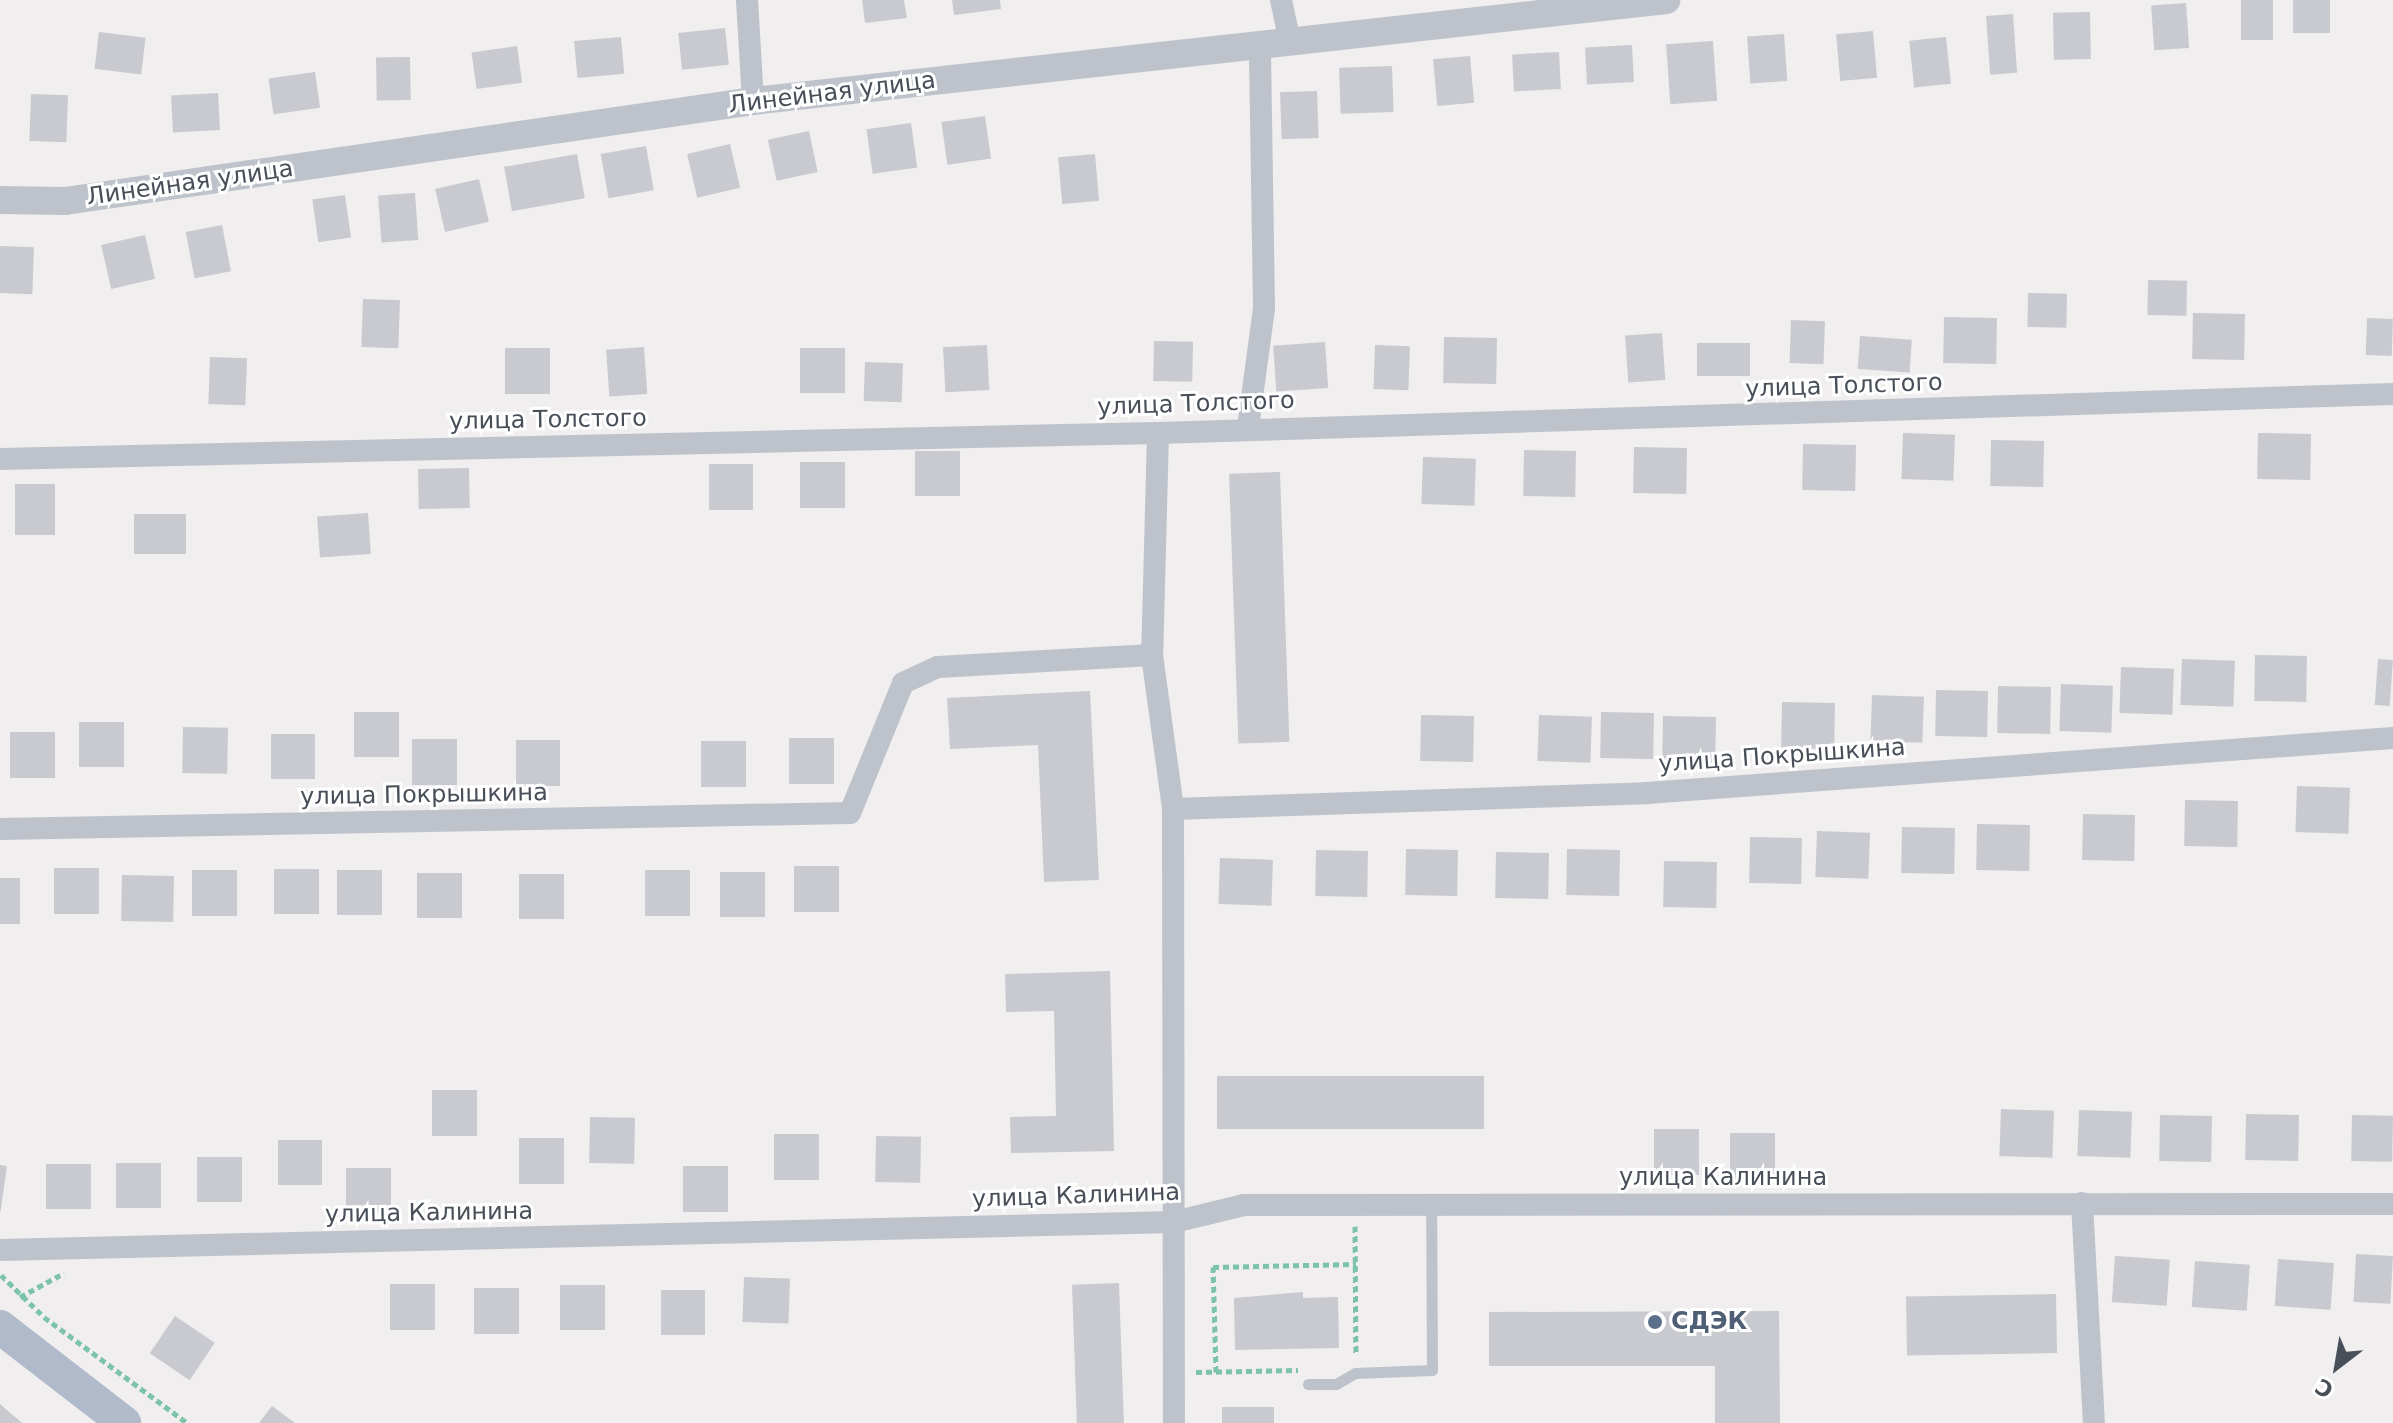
<!DOCTYPE html>
<meta charset="utf-8">
<style>
body{margin:0}
#map{position:relative;width:2393px;height:1423px;overflow:hidden;background:#f0eeee;font-family:"DejaVu Sans",sans-serif}
div>[style]{position:absolute}
[style*='--x']{left:calc(var(--x)*1px);top:calc(var(--y)*1px);width:calc(var(--w)*1px);rotate:calc(var(--a)*1deg)}
.building>*{inset:0;background:#c9cad0;transform-origin:0 0}
.path>*{height:5px;margin-top:-2.5px;transform-origin:0;background:repeating-linear-gradient(90deg,#7dc3a9 0 6px,transparent 0 10px)}
.service>*{height:11px;margin:-5.5px;padding:0 5.5px;transform-origin:5.5px;border-radius:5.5px;background:#bec3cb}
.minor>*{height:22px;margin:-11px;padding:0 11px;transform-origin:11px;border-radius:11px;background:#bec3cb}
.tertiary>*{height:28px;margin:-14px;padding:0 14px;transform-origin:14px;border-radius:14px;background:#bec3cb}
.primary>*{height:34px;margin:-17px;padding:0 17px;transform-origin:17px;border-radius:17px;background:#b0baca}
.dots>*{width:22px;height:22px;translate:-50% -50%;box-sizing:border-box;border:4px solid #fff;border-radius:50%}
span{translate:-50% -50%;white-space:nowrap;text-align:center;line-height:1.15;-webkit-text-stroke:6px #fff;paint-order:stroke}
.street-label{font-size:24px;color:#484f59}
.service-label{font-size:24px;color:#4e5e75;font-weight:700}
.left{translate:0 -50%;text-align:left}
.north{position:absolute;left:2297px;top:1327px;width:80px;height:80px;-webkit-text-stroke:6px #fff;paint-order:stroke;rotate:211deg;font-size:22px;font-weight:700;line-height:32px;text-align:center;color:#484f59}
.north::after{content:'';display:block;margin:auto;width:28px;height:36px;background:#484f59;clip-path:polygon(50% 0,100% 100%,50% 72%,0 100%)}
</style>
<div id="map">
<div class="building">
<div style="clip-path:polygon(862px 0,904px 0,907px 18px,865px 23px)"></div>
<div style="clip-path:polygon(952px 0,1000px 0,1001px 9px,954px 15px)"></div>
<div style="left:2241px;top:0;width:32px;height:40px"></div>
<div style="left:2293px;top:0;width:37px;height:33px"></div>
<div style="left:2186px;top:3px;width:45px;height:35px;rotate:86deg"></div>
<div style="left:2090px;top:12px;width:47px;height:37px;rotate:89deg"></div>
<div style="left:2013px;top:14px;width:59px;height:27px;rotate:86deg"></div>
<div style="left:725px;top:28px;width:37px;height:47px;rotate:84deg"></div>
<div style="left:1873px;top:31px;width:47px;height:37px;rotate:85deg"></div>
<div style="left:99px;top:32px;width:47px;height:37px;rotate:7deg"></div>
<div style="left:1784px;top:34px;width:47px;height:37px;rotate:86deg"></div>
<div style="left:621px;top:37px;width:37px;height:47px;rotate:85deg"></div>
<div style="left:1946px;top:37px;width:47px;height:37px;rotate:84deg"></div>
<div style="left:1713px;top:41px;width:60px;height:47px;rotate:86deg"></div>
<div style="left:1632px;top:45px;width:37px;height:47px;rotate:87deg"></div>
<div style="left:517px;top:46px;width:37px;height:46px;rotate:82deg"></div>
<div style="left:1559px;top:52px;width:37px;height:47px;rotate:87deg"></div>
<div style="left:1470px;top:56px;width:47px;height:37px;rotate:85deg"></div>
<div style="left:410px;top:57px;width:43px;height:34px;rotate:89deg"></div>
<div style="left:1392px;top:66px;width:46px;height:53px;rotate:88deg"></div>
<div style="left:315px;top:72px;width:36px;height:47px;rotate:82deg"></div>
<div style="left:1317px;top:91px;width:47px;height:37px;rotate:88deg"></div>
<div style="left:218px;top:93px;width:37px;height:47px;rotate:87deg"></div>
<div style="left:31px;top:94px;width:37px;height:47px;rotate:2deg"></div>
<div style="left:985px;top:116px;width:43px;height:44px;rotate:82deg"></div>
<div style="left:911px;top:123px;width:45px;height:45px;rotate:82deg"></div>
<div style="left:809px;top:131px;width:42px;height:42px;rotate:78deg"></div>
<div style="left:730px;top:144px;width:45px;height:44px;rotate:77deg"></div>
<div style="left:646px;top:146px;width:45px;height:46px;rotate:80deg"></div>
<div style="left:577px;top:154px;width:45px;height:74px;rotate:80deg"></div>
<div style="left:1095px;top:154px;width:47px;height:37px;rotate:85deg"></div>
<div style="left:479px;top:179px;width:44px;height:45px;rotate:77deg"></div>
<div style="left:415px;top:193px;width:47px;height:37px;rotate:86deg"></div>
<div style="left:345px;top:195px;width:43px;height:33px;rotate:82deg"></div>
<div style="left:222px;top:225px;width:47px;height:37px;rotate:79deg"></div>
<div style="left:145px;top:235px;width:45px;height:45px;rotate:77deg"></div>
<div style="left:0;top:246px;width:34px;height:47px;rotate:2deg"></div>
<div style="left:2148px;top:280px;width:39px;height:35px;rotate:1deg"></div>
<div style="left:2028px;top:293px;width:39px;height:34px;rotate:1deg"></div>
<div style="left:363px;top:299px;width:37px;height:48px;rotate:2deg"></div>
<div style="left:2193px;top:313px;width:52px;height:46px;rotate:1deg"></div>
<div style="left:1944px;top:317px;width:53px;height:46px;rotate:1deg"></div>
<div style="left:2367px;top:318px;width:26px;height:37px;rotate:2deg"></div>
<div style="left:1791px;top:320px;width:34px;height:43px;rotate:2deg"></div>
<div style="left:1662px;top:333px;width:47px;height:37px;rotate:86deg"></div>
<div style="left:1860px;top:336px;width:52px;height:33px;rotate:4deg"></div>
<div style="left:1444px;top:337px;width:53px;height:46px;rotate:1deg"></div>
<div style="left:1154px;top:341px;width:39px;height:40px;rotate:1deg"></div>
<div style="left:1325px;top:342px;width:46px;height:52px;rotate:86deg"></div>
<div style="left:1697px;top:343px;width:53px;height:33px"></div>
<div style="left:987px;top:345px;width:45px;height:44px;rotate:87deg"></div>
<div style="left:1375px;top:345px;width:35px;height:44px;rotate:2deg"></div>
<div style="left:644px;top:347px;width:47px;height:38px;rotate:86deg"></div>
<div style="left:505px;top:348px;width:45px;height:46px"></div>
<div style="left:800px;top:348px;width:45px;height:45px"></div>
<div style="left:210px;top:357px;width:37px;height:47px;rotate:2deg"></div>
<div style="left:865px;top:362px;width:38px;height:39px;rotate:2deg"></div>
<div style="left:1903px;top:433px;width:52px;height:46px;rotate:2deg"></div>
<div style="left:2258px;top:433px;width:53px;height:46px;rotate:1deg"></div>
<div style="left:1991px;top:440px;width:53px;height:46px;rotate:1deg"></div>
<div style="left:1803px;top:444px;width:53px;height:46px;rotate:1deg"></div>
<div style="left:1634px;top:447px;width:53px;height:46px;rotate:1deg"></div>
<div style="left:1524px;top:450px;width:52px;height:46px;rotate:1deg"></div>
<div style="left:915px;top:451px;width:45px;height:45px"></div>
<div style="left:1423px;top:457px;width:53px;height:47px;rotate:2deg"></div>
<div style="left:800px;top:462px;width:45px;height:46px"></div>
<div style="left:709px;top:464px;width:44px;height:46px"></div>
<div style="left:469px;top:468px;width:40px;height:51px;rotate:89deg"></div>
<div style="left:1280px;top:472px;width:270px;height:51px;rotate:88deg"></div>
<div style="left:15px;top:484px;width:40px;height:51px"></div>
<div style="left:368px;top:513px;width:41px;height:51px;rotate:86deg"></div>
<div style="left:186px;top:514px;width:40px;height:52px;rotate:90deg"></div>
<div style="left:2255px;top:655px;width:52px;height:46px;rotate:1deg"></div>
<div style="left:2182px;top:659px;width:53px;height:46px;rotate:2deg"></div>
<div style="left:2378px;top:659px;width:15px;height:46px;rotate:4deg"></div>
<div style="left:2121px;top:667px;width:53px;height:46px;rotate:2deg"></div>
<div style="left:2061px;top:684px;width:52px;height:47px;rotate:2deg"></div>
<div style="left:1998px;top:686px;width:53px;height:47px;rotate:1deg"></div>
<div style="left:1936px;top:690px;width:52px;height:46px;rotate:1deg"></div>
<div style="clip-path:polygon(1090px 691px,1099px 880px,1044px 882px,1038px 745px,950px 749px,947px 698px)"></div>
<div style="left:1872px;top:695px;width:52px;height:46px;rotate:2deg"></div>
<div style="left:1782px;top:702px;width:53px;height:46px;rotate:1deg"></div>
<div style="left:354px;top:712px;width:45px;height:45px"></div>
<div style="left:1601px;top:712px;width:53px;height:46px;rotate:1deg"></div>
<div style="left:1421px;top:715px;width:53px;height:46px;rotate:1deg"></div>
<div style="left:1539px;top:715px;width:53px;height:46px;rotate:2deg"></div>
<div style="left:1663px;top:716px;width:53px;height:46px;rotate:1deg"></div>
<div style="left:79px;top:722px;width:45px;height:45px"></div>
<div style="left:183px;top:727px;width:45px;height:46px;rotate:1deg"></div>
<div style="left:10px;top:732px;width:45px;height:46px"></div>
<div style="left:271px;top:734px;width:44px;height:45px"></div>
<div style="left:789px;top:738px;width:45px;height:46px"></div>
<div style="left:412px;top:739px;width:45px;height:46px"></div>
<div style="left:516px;top:740px;width:44px;height:46px"></div>
<div style="left:701px;top:741px;width:45px;height:46px"></div>
<div style="left:2297px;top:786px;width:53px;height:46px;rotate:2deg"></div>
<div style="left:2185px;top:800px;width:53px;height:46px;rotate:1deg"></div>
<div style="left:2083px;top:814px;width:52px;height:46px;rotate:1deg"></div>
<div style="left:1977px;top:824px;width:53px;height:46px;rotate:1deg"></div>
<div style="left:1902px;top:827px;width:53px;height:46px;rotate:1deg"></div>
<div style="left:1817px;top:831px;width:53px;height:46px;rotate:2deg"></div>
<div style="left:1750px;top:837px;width:52px;height:46px;rotate:1deg"></div>
<div style="left:1406px;top:849px;width:52px;height:46px;rotate:1deg"></div>
<div style="left:1567px;top:849px;width:53px;height:46px;rotate:1deg"></div>
<div style="left:1316px;top:850px;width:52px;height:46px;rotate:1deg"></div>
<div style="left:1496px;top:852px;width:53px;height:46px;rotate:1deg"></div>
<div style="left:1220px;top:858px;width:53px;height:46px;rotate:2deg"></div>
<div style="left:1664px;top:861px;width:53px;height:46px;rotate:1deg"></div>
<div style="left:794px;top:866px;width:45px;height:46px"></div>
<div style="left:99px;top:868px;width:46px;height:45px;rotate:90deg"></div>
<div style="left:274px;top:869px;width:45px;height:45px"></div>
<div style="left:192px;top:870px;width:45px;height:46px"></div>
<div style="left:337px;top:870px;width:45px;height:45px"></div>
<div style="left:645px;top:870px;width:45px;height:46px"></div>
<div style="left:720px;top:872px;width:45px;height:45px"></div>
<div style="left:417px;top:873px;width:45px;height:45px"></div>
<div style="left:519px;top:874px;width:45px;height:45px"></div>
<div style="left:122px;top:875px;width:52px;height:46px;rotate:1deg"></div>
<div style="left:0;top:878px;width:20px;height:46px"></div>
<div style="clip-path:polygon(1110px 971px,1114px 1151px,1011px 1153px,1010px 1117px,1056px 1116px,1054px 1011px,1006px 1012px,1005px 974px)"></div>
<div style="left:1217px;top:1076px;width:267px;height:53px"></div>
<div style="left:432px;top:1090px;width:45px;height:46px"></div>
<div style="left:2001px;top:1109px;width:53px;height:47px;rotate:2deg"></div>
<div style="left:2079px;top:1110px;width:53px;height:46px;rotate:2deg"></div>
<div style="left:2246px;top:1114px;width:53px;height:46px;rotate:1deg"></div>
<div style="left:2160px;top:1115px;width:52px;height:46px;rotate:1deg"></div>
<div style="left:2352px;top:1115px;width:41px;height:46px;rotate:1deg"></div>
<div style="left:590px;top:1117px;width:45px;height:46px;rotate:1deg"></div>
<div style="left:1654px;top:1129px;width:45px;height:46px"></div>
<div style="left:1730px;top:1133px;width:45px;height:46px"></div>
<div style="left:774px;top:1134px;width:45px;height:46px"></div>
<div style="left:876px;top:1136px;width:45px;height:46px;rotate:1deg"></div>
<div style="left:564px;top:1138px;width:46px;height:45px;rotate:90deg"></div>
<div style="left:278px;top:1140px;width:44px;height:45px"></div>
<div style="left:197px;top:1157px;width:45px;height:45px"></div>
<div style="left:116px;top:1163px;width:45px;height:45px"></div>
<div style="left:46px;top:1164px;width:45px;height:45px"></div>
<div style="left:0;top:1165px;width:7px;height:46px;rotate:8deg"></div>
<div style="left:683px;top:1166px;width:45px;height:46px"></div>
<div style="left:346px;top:1168px;width:45px;height:45px"></div>
<div style="left:2356px;top:1254px;width:37px;height:48px;rotate:3deg"></div>
<div style="left:2115px;top:1256px;width:55px;height:46px;rotate:4deg"></div>
<div style="left:2278px;top:1259px;width:56px;height:47px;rotate:4deg"></div>
<div style="left:2195px;top:1261px;width:55px;height:46px;rotate:4deg"></div>
<div style="left:744px;top:1277px;width:46px;height:45px;rotate:2deg"></div>
<div style="left:1119px;top:1283px;width:140px;height:47px;rotate:88deg"></div>
<div style="left:390px;top:1284px;width:45px;height:46px"></div>
<div style="left:560px;top:1285px;width:45px;height:45px"></div>
<div style="left:474px;top:1288px;width:45px;height:46px"></div>
<div style="left:661px;top:1290px;width:44px;height:45px"></div>
<div style="clip-path:polygon(1303px 1292px,1303px 1298px,1338px 1297px,1339px 1348px,1235px 1350px,1234px 1298px)"></div>
<div style="left:2056px;top:1294px;width:59px;height:150px;rotate:89deg"></div>
<div style="clip-path:polygon(1779px 1311px,1780px 1423px,1715px 1423px,1715px 1366px,1489px 1366px,1489px 1312px)"></div>
<div style="left:175px;top:1316px;width:48px;height:45px;rotate:34deg"></div>
<div style="clip-path:polygon(0 1404px,22px 1423px,0 1423px)"></div>
<div style="clip-path:polygon(272px 1406px,295px 1423px,259px 1423px)"></div>
<div style="left:1222px;top:1407px;width:52px;height:16px"></div>
</div>
<div class="path">
<div style="--x:1355;--y:1226;--w:129;--a:89.6"></div>
<div style="--x:1;--y:1275;--w:60;--a:44.3"></div>
<div style="--x:44;--y:1317;--w:178;--a:36.5"></div>
<div style="--x:20;--y:1297;--w:50;--a:-28.6"></div>
<div style="--x:1196;--y:1372;--w:102;--a:-1.1"></div>
<div style="--x:1216;--y:1372;--w:105;--a:-91.6"></div>
<div style="--x:1213;--y:1267;--w:143;--a:-1.2"></div>
</div>
<div class="service">
<div style="--x:1308;--y:1384;--w:28;--a:0"></div>
<div style="--x:1336;--y:1384;--w:22;--a:-30"></div>
<div style="--x:1355;--y:1373;--w:77;--a:-2.2"></div>
<div style="--x:1432;--y:1370;--w:165;--a:-90.3"></div>
</div>
<div class="minor">
<div style="--x:747;--y:0;--w:101;--a:86.6"></div>
<div style="--x:1281;--y:0;--w:43;--a:77.9"></div>
<div style="--x:1248;--y:427;--w:120;--a:-82.3"></div>
<div style="--x:1264;--y:308;--w:263;--a:-90.9"></div>
<div style="--x:1158;--y:433;--w:222;--a:91.5"></div>
<div style="--x:1152;--y:655;--w:155;--a:82.2"></div>
<div style="--x:1173;--y:809;--w:614;--a:89.91"></div>
<div style="--x:0;--y:459;--w:1158;--a:-1.29"></div>
<div style="--x:1158;--y:433;--w:1236;--a:-1.81"></div>
<div style="--x:1173;--y:809;--w:474;--a:-1.9"></div>
<div style="--x:1647;--y:793;--w:748;--a:-4.22"></div>
<div style="--x:0;--y:829;--w:850;--a:-1.08"></div>
<div style="--x:850;--y:813;--w:140;--a:-67.8"></div>
<div style="--x:903;--y:683;--w:38;--a:-25"></div>
<div style="--x:938;--y:667;--w:214;--a:-3.2"></div>
<div style="--x:2082;--y:1203;--w:220;--a:86.9"></div>
<div style="--x:0;--y:1250;--w:1174;--a:-1.37"></div>
<div style="--x:1174;--y:1222;--w:72;--a:-13.7"></div>
<div style="--x:1244;--y:1205;--w:1149;--a:-0.05"></div>
</div>
<div class="tertiary">
<div style="--x:0;--y:200;--w:65;--a:0.9"></div>
<div style="--x:65;--y:201;--w:695;--a:-8.27"></div>
<div style="--x:753;--y:101;--w:919;--a:-6.31"></div>
</div>
<div class="primary">
<div style="--x:0;--y:1327;--w:157;--a:37.7"></div>
</div>
<div class="dots">
<div style="left:1655px;top:1322px;background:#5c6f8a"></div>
</div>
<div class="street-label">
<span style="left:832px;top:93px;rotate:-7deg">Линейная улица</span>
<span style="left:190px;top:183px;rotate:-8deg">Линейная улица</span>
<span style="left:1844px;top:386px;rotate:-2deg">улица Толстого</span>
<span style="left:1196px;top:404px;rotate:-2deg">улица Толстого</span>
<span style="left:548px;top:420px;rotate:-1deg">улица Толстого</span>
<span style="left:1782px;top:756px;rotate:-4deg">улица Покрышкина</span>
<span style="left:424px;top:795px;rotate:-1deg">улица Покрышкина</span>
<span style="left:1723px;top:1178px">улица Калинина</span>
<span style="left:1076px;top:1196px;rotate:-2deg">улица Калинина</span>
<span style="left:429px;top:1213px;rotate:-1deg">улица Калинина</span>
</div>
<div class="service-label">
<span class="left" style="left:1671px;top:1322px">СДЭК</span>
</div>
<div class="north">С</div>
</div>
